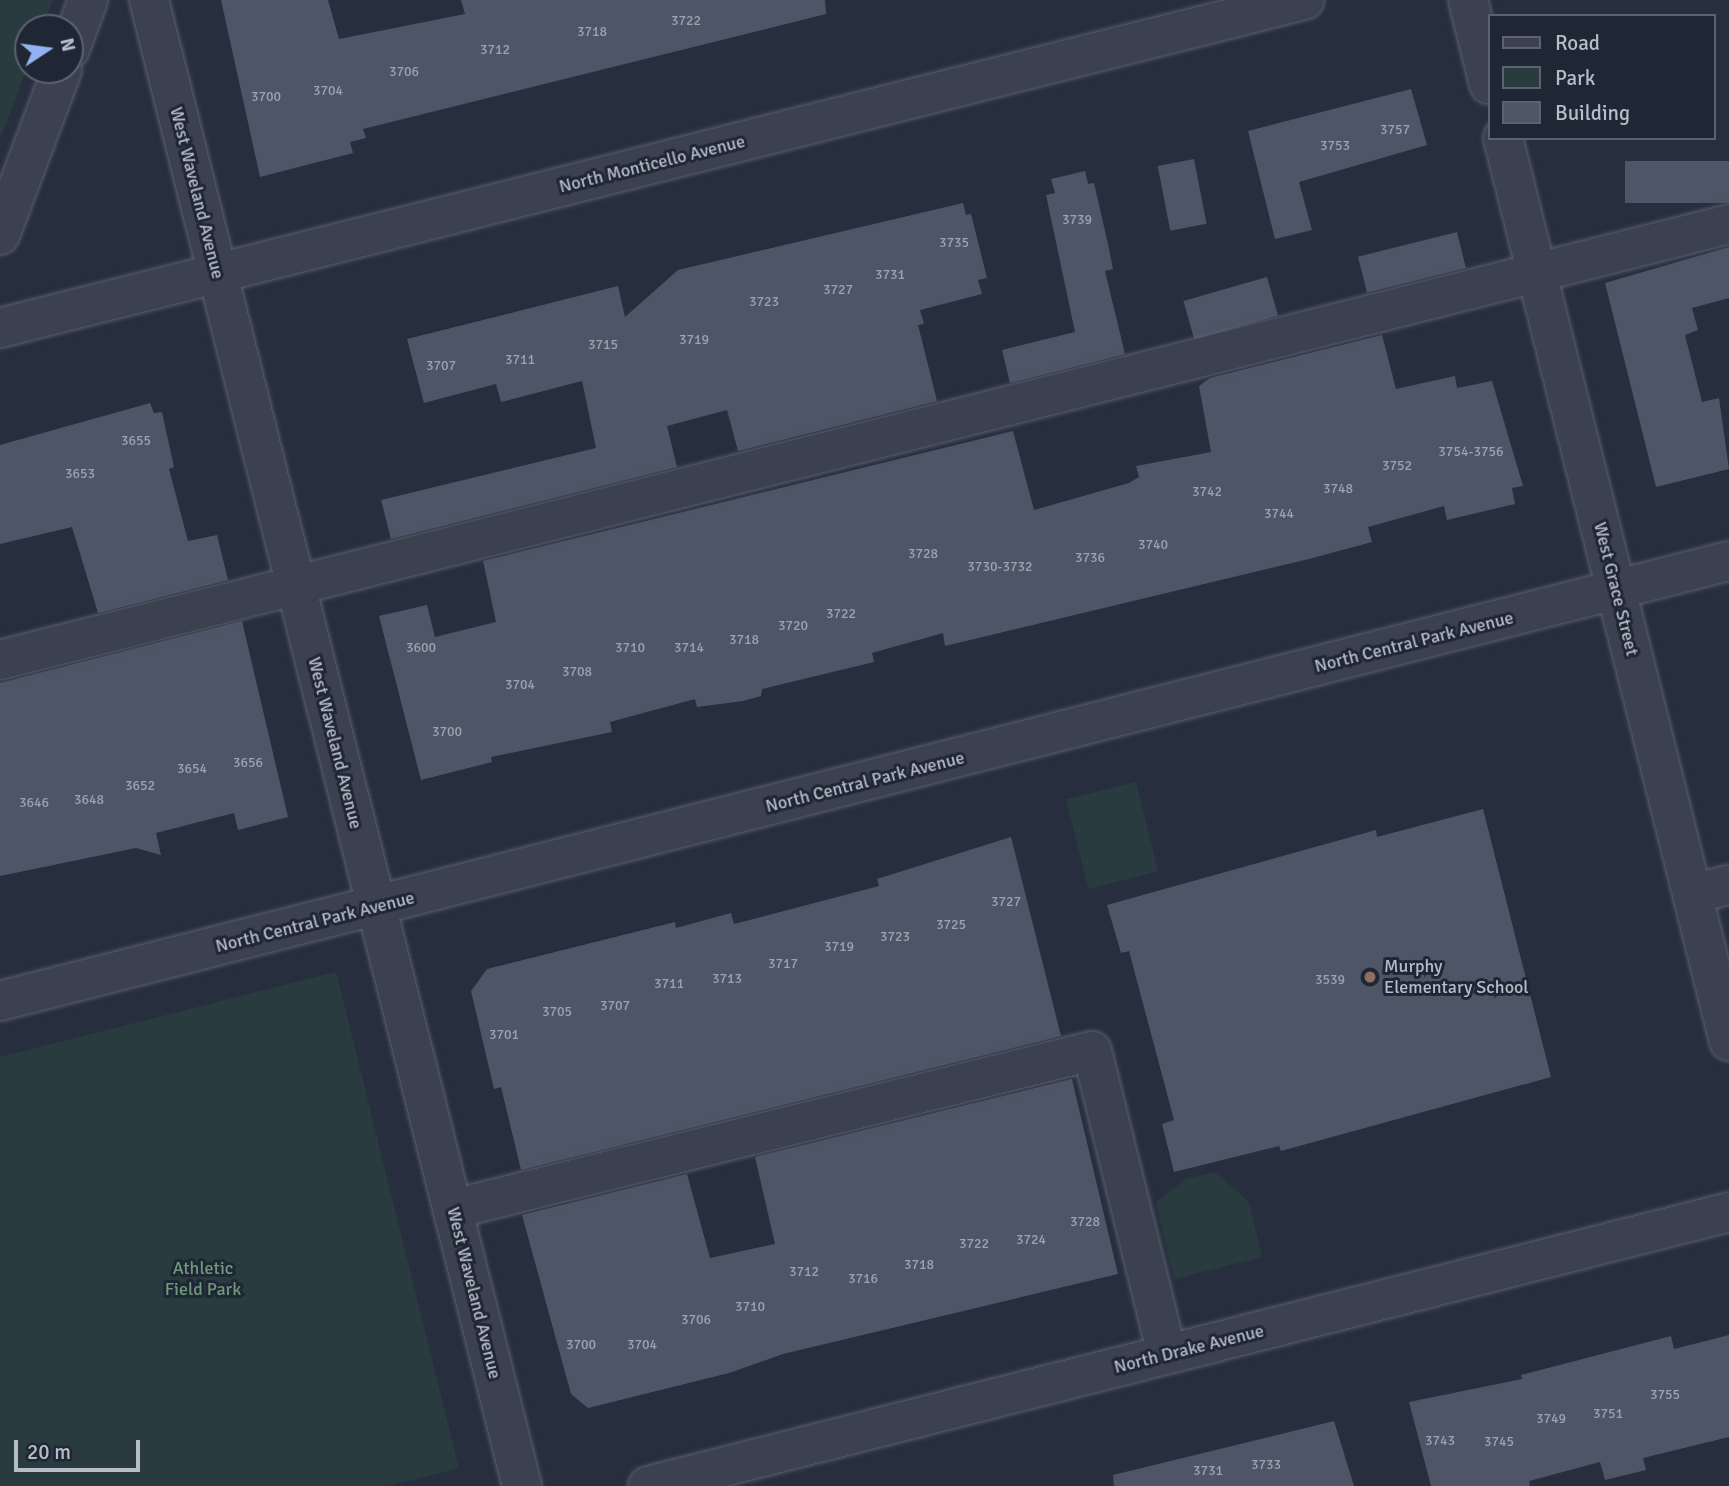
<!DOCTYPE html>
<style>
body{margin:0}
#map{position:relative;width:1729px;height:1486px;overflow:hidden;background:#272f3e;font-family:Signika,sans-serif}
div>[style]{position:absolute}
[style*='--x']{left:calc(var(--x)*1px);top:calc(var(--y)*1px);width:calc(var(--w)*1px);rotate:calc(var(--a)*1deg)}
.green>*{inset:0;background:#293b3f;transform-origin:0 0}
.building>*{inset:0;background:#4d5567;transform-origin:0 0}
.roads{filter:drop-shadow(0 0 2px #585f6c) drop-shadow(0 0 2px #585f6c)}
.minor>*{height:38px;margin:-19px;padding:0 19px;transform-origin:19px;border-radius:19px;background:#3b414e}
.dots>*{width:19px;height:19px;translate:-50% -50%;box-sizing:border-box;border:4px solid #1f2634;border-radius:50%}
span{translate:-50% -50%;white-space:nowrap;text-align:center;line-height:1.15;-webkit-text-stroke:6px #1f2634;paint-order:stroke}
.number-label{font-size:14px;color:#9ca2b0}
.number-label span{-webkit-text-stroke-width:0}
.street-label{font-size:18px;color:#b7bcc9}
.poi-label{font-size:18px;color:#b7bcc9}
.left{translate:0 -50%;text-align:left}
.park-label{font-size:18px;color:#70987c}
.legend{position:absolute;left:1488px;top:14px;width:228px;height:126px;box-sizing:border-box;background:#1f2634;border:2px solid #5c6270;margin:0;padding:9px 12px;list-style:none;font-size:21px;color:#b7bcc9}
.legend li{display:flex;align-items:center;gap:14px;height:35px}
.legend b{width:35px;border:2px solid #5c6270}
.north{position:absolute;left:14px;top:14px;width:70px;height:70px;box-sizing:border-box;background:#1f2634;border:2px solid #5c6270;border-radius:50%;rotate:77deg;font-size:19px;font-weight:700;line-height:28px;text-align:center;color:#b7bcc9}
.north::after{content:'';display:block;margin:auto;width:24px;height:32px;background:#93b0f2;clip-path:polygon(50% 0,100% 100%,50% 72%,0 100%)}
.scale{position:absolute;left:14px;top:1440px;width:126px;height:32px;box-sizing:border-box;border:4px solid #b7bcc9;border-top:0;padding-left:9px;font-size:21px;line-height:24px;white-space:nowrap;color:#b7bcc9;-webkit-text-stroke:5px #1f2634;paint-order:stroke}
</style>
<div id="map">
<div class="green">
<div style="clip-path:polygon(0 0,53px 0,42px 28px,28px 28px,28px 65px,0 139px)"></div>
<div style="left:1136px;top:782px;width:92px;height:72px;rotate:76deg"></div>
<div style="clip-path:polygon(336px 972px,459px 1468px,387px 1486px,0 1486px,0 1057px)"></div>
<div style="clip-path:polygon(1215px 1172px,1249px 1202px,1262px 1257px,1174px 1279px,1156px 1203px,1186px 1179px)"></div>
</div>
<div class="building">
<div style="clip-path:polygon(221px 0,328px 0,339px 39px,465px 14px,461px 0,825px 0,826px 14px,363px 129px,366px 138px,350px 142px,353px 153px,260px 177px)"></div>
<div style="clip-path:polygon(1411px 89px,1427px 145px,1299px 182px,1312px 230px,1275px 239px,1248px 131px)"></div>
<div style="left:1194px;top:159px;width:66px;height:37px;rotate:79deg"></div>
<div style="left:1729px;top:161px;width:42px;height:104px;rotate:90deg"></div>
<div style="clip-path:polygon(1085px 171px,1088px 184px,1094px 183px,1108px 244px,1113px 269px,1105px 271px,1125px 354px,1010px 383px,1002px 350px,1075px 332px,1046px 195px,1055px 193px,1051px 179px)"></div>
<div style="clip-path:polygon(963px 203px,966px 215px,971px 214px,987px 278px,978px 280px,982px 294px,920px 310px,924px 324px,918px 325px,937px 401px,738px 451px,727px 410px,667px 426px,677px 467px,391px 539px,381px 500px,596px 448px,582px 381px,501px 402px,496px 384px,424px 403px,407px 339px,618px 286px,625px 317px,678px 270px)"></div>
<div style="left:1457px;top:232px;width:37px;height:102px;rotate:76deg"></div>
<div style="clip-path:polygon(1729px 247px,1729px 298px,1692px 308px,1698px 330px,1685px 335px,1702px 402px,1719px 398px,1729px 469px,1656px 487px,1605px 283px)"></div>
<div style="left:1267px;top:277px;width:40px;height:87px;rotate:74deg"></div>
<div style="clip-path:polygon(1382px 335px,1396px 389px,1455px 376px,1457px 388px,1492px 381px,1523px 486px,1512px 488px,1515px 504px,1447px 520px,1444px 506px,1368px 527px,1372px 542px,1309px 559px,945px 646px,943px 633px,872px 653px,874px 662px,762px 689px,761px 696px,743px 701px,697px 707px,695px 699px,610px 722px,612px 732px,491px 757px,492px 762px,421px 780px,379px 616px,427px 605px,435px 637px,496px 622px,483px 561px,1013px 431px,1034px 510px,1129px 483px,1139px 477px,1136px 466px,1211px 452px,1199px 386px,1210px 378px)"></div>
<div style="clip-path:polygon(150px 403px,154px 413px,162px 412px,174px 467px,169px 469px,188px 541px,217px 535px,228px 580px,98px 613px,72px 527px,0 544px,0 445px)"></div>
<div style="clip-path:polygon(242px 621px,288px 817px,238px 830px,234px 813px,156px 833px,161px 855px,136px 848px,0 876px,0 683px)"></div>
<div style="clip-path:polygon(1483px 809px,1551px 1077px,1281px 1151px,1279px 1146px,1174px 1172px,1162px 1124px,1174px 1120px,1129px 951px,1121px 953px,1107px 905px,1376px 830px,1377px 837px)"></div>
<div style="clip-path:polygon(1011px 837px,1061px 1036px,521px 1170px,501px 1087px,494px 1089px,471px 991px,487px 969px,675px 922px,676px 928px,731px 913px,734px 924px,879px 886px,877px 879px)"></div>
<div style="clip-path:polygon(1072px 1079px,1118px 1274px,783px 1354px,729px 1373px,588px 1408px,571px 1394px,522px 1215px,687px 1174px,710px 1258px,775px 1244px,755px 1157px)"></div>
<div style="clip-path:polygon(1729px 1335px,1729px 1437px,1643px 1458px,1646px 1470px,1605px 1480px,1600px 1462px,1529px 1481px,1530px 1486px,1431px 1486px,1409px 1402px,1522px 1379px,1521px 1375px,1671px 1336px,1674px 1349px)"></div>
<div style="clip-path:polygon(1334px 1421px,1354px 1486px,1114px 1486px,1113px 1475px)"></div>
</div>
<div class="roads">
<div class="minor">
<div style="--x:149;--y:0;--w:1532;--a:75.91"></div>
<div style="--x:1468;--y:0;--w:87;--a:76"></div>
<div style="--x:70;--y:49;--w:52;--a:-69.8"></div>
<div style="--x:1503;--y:138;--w:931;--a:75.95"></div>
<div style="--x:0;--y:235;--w:176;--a:-69.4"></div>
<div style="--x:0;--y:328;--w:1345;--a:-14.12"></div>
<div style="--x:0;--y:660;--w:1783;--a:-14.15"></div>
<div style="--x:1692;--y:894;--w:38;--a:-14"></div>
<div style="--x:0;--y:1001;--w:1784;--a:-14.28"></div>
<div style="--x:453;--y:1209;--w:658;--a:-13.89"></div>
<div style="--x:1092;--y:1051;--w:312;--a:76.1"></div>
<div style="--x:648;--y:1486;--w:1115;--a:-14.22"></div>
</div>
</div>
<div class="dots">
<div style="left:1370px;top:977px;background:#8d6e63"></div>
</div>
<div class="number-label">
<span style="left:686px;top:21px">3722</span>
<span style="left:592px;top:32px">3718</span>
<span style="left:495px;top:50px">3712</span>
<span style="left:404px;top:72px">3706</span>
<span style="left:328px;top:91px">3704</span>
<span style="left:266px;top:97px">3700</span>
<span style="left:1395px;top:130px">3757</span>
<span style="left:1335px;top:146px">3753</span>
<span style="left:1077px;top:220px">3739</span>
<span style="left:954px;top:243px">3735</span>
<span style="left:890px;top:275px">3731</span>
<span style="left:838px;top:290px">3727</span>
<span style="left:764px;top:302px">3723</span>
<span style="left:694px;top:340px">3719</span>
<span style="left:603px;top:345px">3715</span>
<span style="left:520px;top:360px">3711</span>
<span style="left:441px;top:366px">3707</span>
<span style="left:136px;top:441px">3655</span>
<span style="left:1471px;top:452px">3754-3756</span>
<span style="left:1397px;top:466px">3752</span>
<span style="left:80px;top:474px">3653</span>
<span style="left:1338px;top:489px">3748</span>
<span style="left:1207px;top:492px">3742</span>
<span style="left:1279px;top:514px">3744</span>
<span style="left:1153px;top:545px">3740</span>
<span style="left:923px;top:554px">3728</span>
<span style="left:1090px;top:558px">3736</span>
<span style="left:1000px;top:567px">3730-3732</span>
<span style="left:841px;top:614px">3722</span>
<span style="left:793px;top:626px">3720</span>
<span style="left:744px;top:640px">3718</span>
<span style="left:421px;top:648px">3600</span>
<span style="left:630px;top:648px">3710</span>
<span style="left:689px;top:648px">3714</span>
<span style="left:577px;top:672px">3708</span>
<span style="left:520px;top:685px">3704</span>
<span style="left:447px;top:732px">3700</span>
<span style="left:248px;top:763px">3656</span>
<span style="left:192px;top:769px">3654</span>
<span style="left:140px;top:786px">3652</span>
<span style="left:89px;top:800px">3648</span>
<span style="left:34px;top:803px">3646</span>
<span style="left:1006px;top:902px">3727</span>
<span style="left:951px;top:925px">3725</span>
<span style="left:895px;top:937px">3723</span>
<span style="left:839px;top:947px">3719</span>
<span style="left:783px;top:964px">3717</span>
<span style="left:727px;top:979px">3713</span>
<span style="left:1330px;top:980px">3539</span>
<span style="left:669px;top:984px">3711</span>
<span style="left:615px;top:1006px">3707</span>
<span style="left:557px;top:1012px">3705</span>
<span style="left:504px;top:1035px">3701</span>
<span style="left:1085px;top:1222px">3728</span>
<span style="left:1031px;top:1240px">3724</span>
<span style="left:974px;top:1244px">3722</span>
<span style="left:919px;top:1265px">3718</span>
<span style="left:804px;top:1272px">3712</span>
<span style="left:863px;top:1279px">3716</span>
<span style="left:750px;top:1307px">3710</span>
<span style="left:696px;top:1320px">3706</span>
<span style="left:581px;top:1345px">3700</span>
<span style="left:642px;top:1345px">3704</span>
<span style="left:1665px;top:1395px">3755</span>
<span style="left:1608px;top:1414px">3751</span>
<span style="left:1551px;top:1419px">3749</span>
<span style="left:1440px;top:1441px">3743</span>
<span style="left:1499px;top:1442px">3745</span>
<span style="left:1266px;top:1465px">3733</span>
<span style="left:1208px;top:1471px">3731</span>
</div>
<div class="street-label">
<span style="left:652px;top:164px;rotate:-14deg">North Monticello Avenue</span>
<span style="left:197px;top:193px;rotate:76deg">West Waveland Avenue</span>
<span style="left:1616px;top:589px;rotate:76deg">West Grace Street</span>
<span style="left:1414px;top:642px;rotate:-14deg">North Central Park Avenue</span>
<span style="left:335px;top:743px;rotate:76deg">West Waveland Avenue</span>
<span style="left:865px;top:782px;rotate:-14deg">North Central Park Avenue</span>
<span style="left:315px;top:922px;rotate:-14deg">North Central Park Avenue</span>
<span style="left:474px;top:1293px;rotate:76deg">West Waveland Avenue</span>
<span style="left:1189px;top:1349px;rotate:-14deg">North Drake Avenue</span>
</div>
<div class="poi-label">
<span class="left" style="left:1384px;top:977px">Murphy<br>Elementary School</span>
</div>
<div class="park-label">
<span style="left:203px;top:1279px">Athletic<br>Field Park</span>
</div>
<ul class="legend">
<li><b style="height:9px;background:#3b414e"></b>Road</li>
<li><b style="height:19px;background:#293b3f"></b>Park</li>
<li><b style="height:19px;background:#4d5567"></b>Building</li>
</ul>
<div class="north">N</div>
<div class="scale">20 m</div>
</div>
